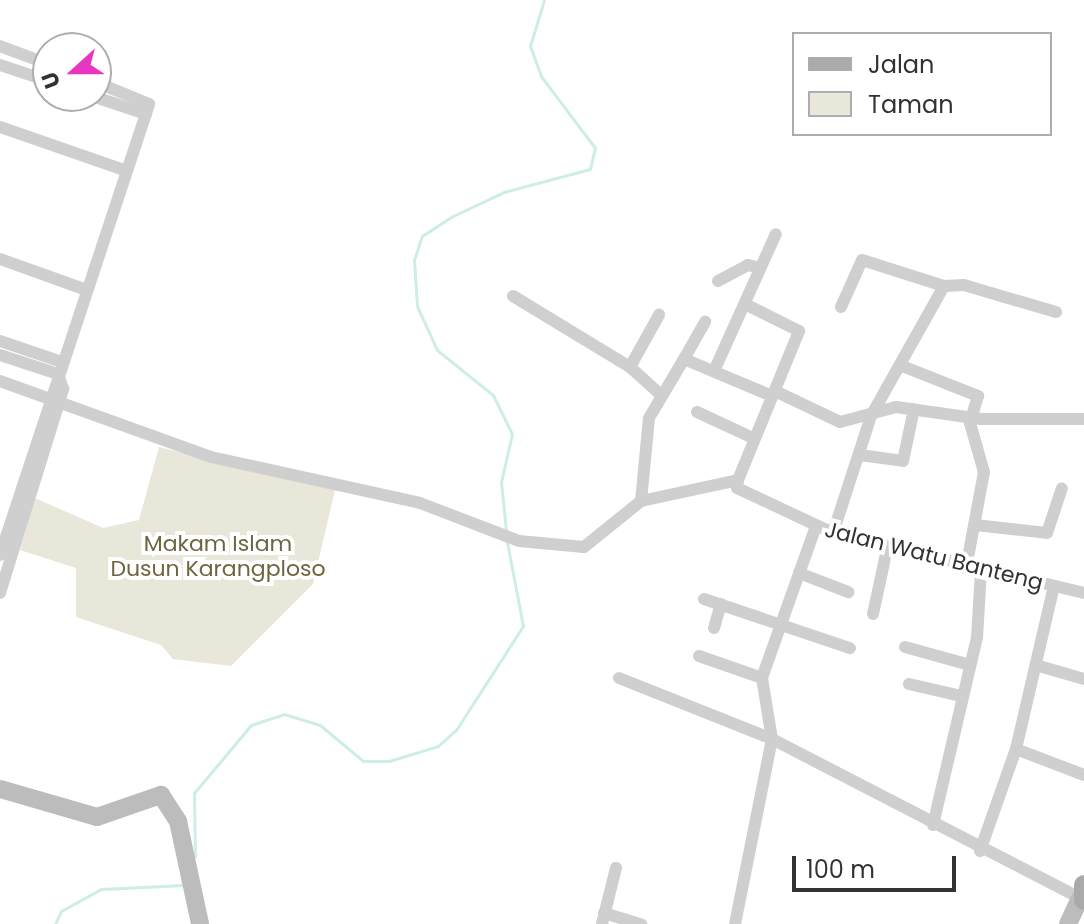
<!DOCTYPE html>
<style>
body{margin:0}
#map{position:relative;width:1084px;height:924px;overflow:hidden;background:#fff;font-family:Poppins,sans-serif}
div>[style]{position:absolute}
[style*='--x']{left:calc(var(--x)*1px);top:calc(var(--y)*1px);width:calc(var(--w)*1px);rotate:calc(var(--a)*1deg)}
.green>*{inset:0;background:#e9e6da}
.stream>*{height:3px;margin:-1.5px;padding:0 1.5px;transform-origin:1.5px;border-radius:1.5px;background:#cdeee3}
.street>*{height:12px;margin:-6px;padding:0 6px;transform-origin:6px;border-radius:6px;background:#cfcfcf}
.secondary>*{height:18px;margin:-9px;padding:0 9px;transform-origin:9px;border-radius:9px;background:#bcbcbc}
.primary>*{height:20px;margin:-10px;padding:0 10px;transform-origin:10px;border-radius:10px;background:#aaa}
span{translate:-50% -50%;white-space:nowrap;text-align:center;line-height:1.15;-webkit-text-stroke:8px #fff;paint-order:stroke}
.park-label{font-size:22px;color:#6f653e}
.street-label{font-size:22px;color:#323232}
.legend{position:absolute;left:792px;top:32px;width:260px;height:104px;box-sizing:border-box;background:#fff;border:2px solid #adadad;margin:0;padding:10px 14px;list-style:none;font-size:24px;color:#323232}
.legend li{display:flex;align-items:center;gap:16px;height:40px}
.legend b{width:40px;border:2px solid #adadad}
.north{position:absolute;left:32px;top:32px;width:80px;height:80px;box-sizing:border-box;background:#fff;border:2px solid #adadad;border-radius:50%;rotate:249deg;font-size:22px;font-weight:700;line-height:32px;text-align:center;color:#323232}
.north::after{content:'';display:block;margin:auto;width:28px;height:36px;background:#e637c3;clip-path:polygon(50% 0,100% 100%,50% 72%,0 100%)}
.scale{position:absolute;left:792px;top:856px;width:164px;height:36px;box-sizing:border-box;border:4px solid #323232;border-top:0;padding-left:10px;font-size:24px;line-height:28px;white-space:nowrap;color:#323232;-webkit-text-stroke:6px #fff;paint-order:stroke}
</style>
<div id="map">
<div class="green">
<div style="clip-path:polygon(159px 447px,335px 490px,313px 584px,231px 666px,173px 659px,161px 645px,76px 617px,76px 568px,20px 550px,35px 498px,103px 528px,139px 520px)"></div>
</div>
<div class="stream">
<div style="--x:506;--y:531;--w:49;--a:-95.8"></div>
<div style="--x:501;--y:482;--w:49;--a:-77.1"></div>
<div style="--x:512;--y:434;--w:43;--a:-116"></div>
<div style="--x:493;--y:395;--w:72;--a:-141.2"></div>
<div style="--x:437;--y:350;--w:48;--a:-114.4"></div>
<div style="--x:417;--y:306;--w:46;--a:-93.7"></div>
<div style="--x:414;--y:260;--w:25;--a:-72"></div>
<div style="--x:422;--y:236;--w:37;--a:-33"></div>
<div style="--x:453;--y:216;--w:56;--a:-25.2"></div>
<div style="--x:504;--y:192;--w:89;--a:-15"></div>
<div style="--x:590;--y:169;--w:22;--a:-77"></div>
<div style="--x:595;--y:148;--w:90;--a:-126.9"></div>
<div style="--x:541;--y:76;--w:32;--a:-110"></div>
<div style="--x:530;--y:46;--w:48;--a:-73.1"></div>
<div style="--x:195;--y:856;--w:63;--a:-90.9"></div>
<div style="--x:194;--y:793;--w:89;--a:-50"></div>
<div style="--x:251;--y:725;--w:35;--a:-18"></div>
<div style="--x:284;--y:714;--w:38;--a:17"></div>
<div style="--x:320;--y:725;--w:56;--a:39.9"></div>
<div style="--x:363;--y:761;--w:26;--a:0"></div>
<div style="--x:389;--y:761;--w:51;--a:-17"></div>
<div style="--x:438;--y:746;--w:24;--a:-42"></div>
<div style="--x:456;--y:730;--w:124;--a:-57.2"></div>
<div style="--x:523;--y:626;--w:86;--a:-100.8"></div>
<div style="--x:55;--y:924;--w:14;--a:-65"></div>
<div style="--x:61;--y:911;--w:46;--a:-28.8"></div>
<div style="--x:101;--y:889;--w:83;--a:-2.8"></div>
</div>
<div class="street">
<div style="--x:0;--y:46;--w:51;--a:20.6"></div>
<div style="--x:0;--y:65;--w:51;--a:18.4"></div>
<div style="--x:92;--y:96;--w:57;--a:18.4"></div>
<div style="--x:0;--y:127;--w:134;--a:19.1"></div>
<div style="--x:0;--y:259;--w:89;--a:19.7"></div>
<div style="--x:718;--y:281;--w:34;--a:-28"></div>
<div style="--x:748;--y:265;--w:12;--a:14"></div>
<div style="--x:513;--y:296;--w:137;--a:31.3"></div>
<div style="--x:630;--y:367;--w:42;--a:42.1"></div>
<div style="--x:841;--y:307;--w:51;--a:-65.9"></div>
<div style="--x:862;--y:260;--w:86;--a:17.6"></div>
<div style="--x:0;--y:341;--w:65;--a:18.7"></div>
<div style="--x:0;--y:355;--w:61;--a:18.1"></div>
<div style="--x:684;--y:359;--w:43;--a:-60.4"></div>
<div style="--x:902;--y:366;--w:82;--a:21.5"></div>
<div style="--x:978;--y:396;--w:28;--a:107"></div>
<div style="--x:970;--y:423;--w:51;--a:74.1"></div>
<div style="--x:984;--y:472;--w:98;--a:100.6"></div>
<div style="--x:630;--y:367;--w:60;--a:-60.9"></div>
<div style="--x:714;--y:371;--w:150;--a:-65.7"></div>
<div style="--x:0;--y:381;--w:224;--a:19.8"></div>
<div style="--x:211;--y:457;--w:214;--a:12.4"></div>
<div style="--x:420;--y:503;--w:106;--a:21"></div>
<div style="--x:519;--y:541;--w:65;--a:5.3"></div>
<div style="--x:584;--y:547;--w:73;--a:-38.9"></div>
<div style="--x:641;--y:501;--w:99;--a:-12.2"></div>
<div style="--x:738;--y:480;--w:8;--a:97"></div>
<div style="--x:737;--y:488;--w:106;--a:25.1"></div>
<div style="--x:833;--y:533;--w:258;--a:13.4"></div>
<div style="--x:775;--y:391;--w:72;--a:25.5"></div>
<div style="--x:840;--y:422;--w:58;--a:-15"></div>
<div style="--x:896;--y:407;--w:86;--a:8"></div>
<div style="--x:981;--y:419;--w:103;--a:0"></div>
<div style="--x:697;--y:412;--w:62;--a:24.9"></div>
<div style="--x:860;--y:455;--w:43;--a:7.9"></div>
<div style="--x:903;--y:461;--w:53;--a:-78.1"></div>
<div style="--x:738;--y:480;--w:161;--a:-67.7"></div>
<div style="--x:799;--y:331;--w:58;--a:-153.4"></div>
<div style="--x:641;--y:501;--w:83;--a:-84.5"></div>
<div style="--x:649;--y:418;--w:69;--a:-59.3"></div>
<div style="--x:684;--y:359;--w:95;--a:22.8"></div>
<div style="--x:975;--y:525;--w:72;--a:6.3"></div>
<div style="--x:1047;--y:533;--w:47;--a:-71.6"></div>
<div style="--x:816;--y:526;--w:161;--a:109.6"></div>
<div style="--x:762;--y:678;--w:62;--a:80.7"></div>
<div style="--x:772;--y:739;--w:347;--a:27.3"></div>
<div style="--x:833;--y:533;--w:123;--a:-72"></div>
<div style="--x:871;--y:416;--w:149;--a:-60.7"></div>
<div style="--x:944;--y:286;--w:20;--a:-3"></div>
<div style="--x:964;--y:285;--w:96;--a:16.4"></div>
<div style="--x:0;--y:555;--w:475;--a:-71.7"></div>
<div style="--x:149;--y:104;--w:57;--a:-157.5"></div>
<div style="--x:799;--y:573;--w:53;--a:21.2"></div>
<div style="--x:0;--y:593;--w:214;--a:-72.8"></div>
<div style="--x:63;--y:389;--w:16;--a:-108"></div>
<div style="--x:704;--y:599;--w:154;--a:18.6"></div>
<div style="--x:873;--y:614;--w:66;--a:-77.8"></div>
<div style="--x:714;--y:628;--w:25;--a:-74"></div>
<div style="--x:905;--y:647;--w:67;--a:15.5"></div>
<div style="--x:699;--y:656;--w:67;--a:19.2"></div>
<div style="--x:1039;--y:666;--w:47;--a:16.1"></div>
<div style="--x:619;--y:678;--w:165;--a:21.7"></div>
<div style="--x:772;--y:739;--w:189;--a:101.3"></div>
<div style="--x:909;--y:684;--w:53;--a:13"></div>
<div style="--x:1016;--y:749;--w:73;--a:20.9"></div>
<div style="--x:933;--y:825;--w:192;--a:-76.8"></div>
<div style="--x:977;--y:638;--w:67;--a:-86.6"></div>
<div style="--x:980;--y:851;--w:108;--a:-70.6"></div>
<div style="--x:1016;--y:749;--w:167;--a:-76.9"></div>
<div style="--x:604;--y:913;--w:39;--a:17"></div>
<div style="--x:602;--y:924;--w:58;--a:-76"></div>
</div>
<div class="secondary">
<div style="--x:0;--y:789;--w:101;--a:16.1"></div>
<div style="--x:97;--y:817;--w:68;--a:-19"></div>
<div style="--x:161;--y:795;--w:31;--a:57"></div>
<div style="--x:178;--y:821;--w:105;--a:77.9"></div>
<div style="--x:1068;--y:924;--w:29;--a:-65"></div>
</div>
<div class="primary">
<div style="--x:1084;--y:885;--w:15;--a:90"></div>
</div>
<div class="park-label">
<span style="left:218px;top:556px">Makam Islam<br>Dusun Karangploso</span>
</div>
<div class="street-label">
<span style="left:934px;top:556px;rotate:14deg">Jalan Watu Banteng</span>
</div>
<ul class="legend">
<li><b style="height:10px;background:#aaa"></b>Jalan</li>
<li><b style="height:22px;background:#e9e6da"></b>Taman</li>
</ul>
<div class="north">U</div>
<div class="scale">100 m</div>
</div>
